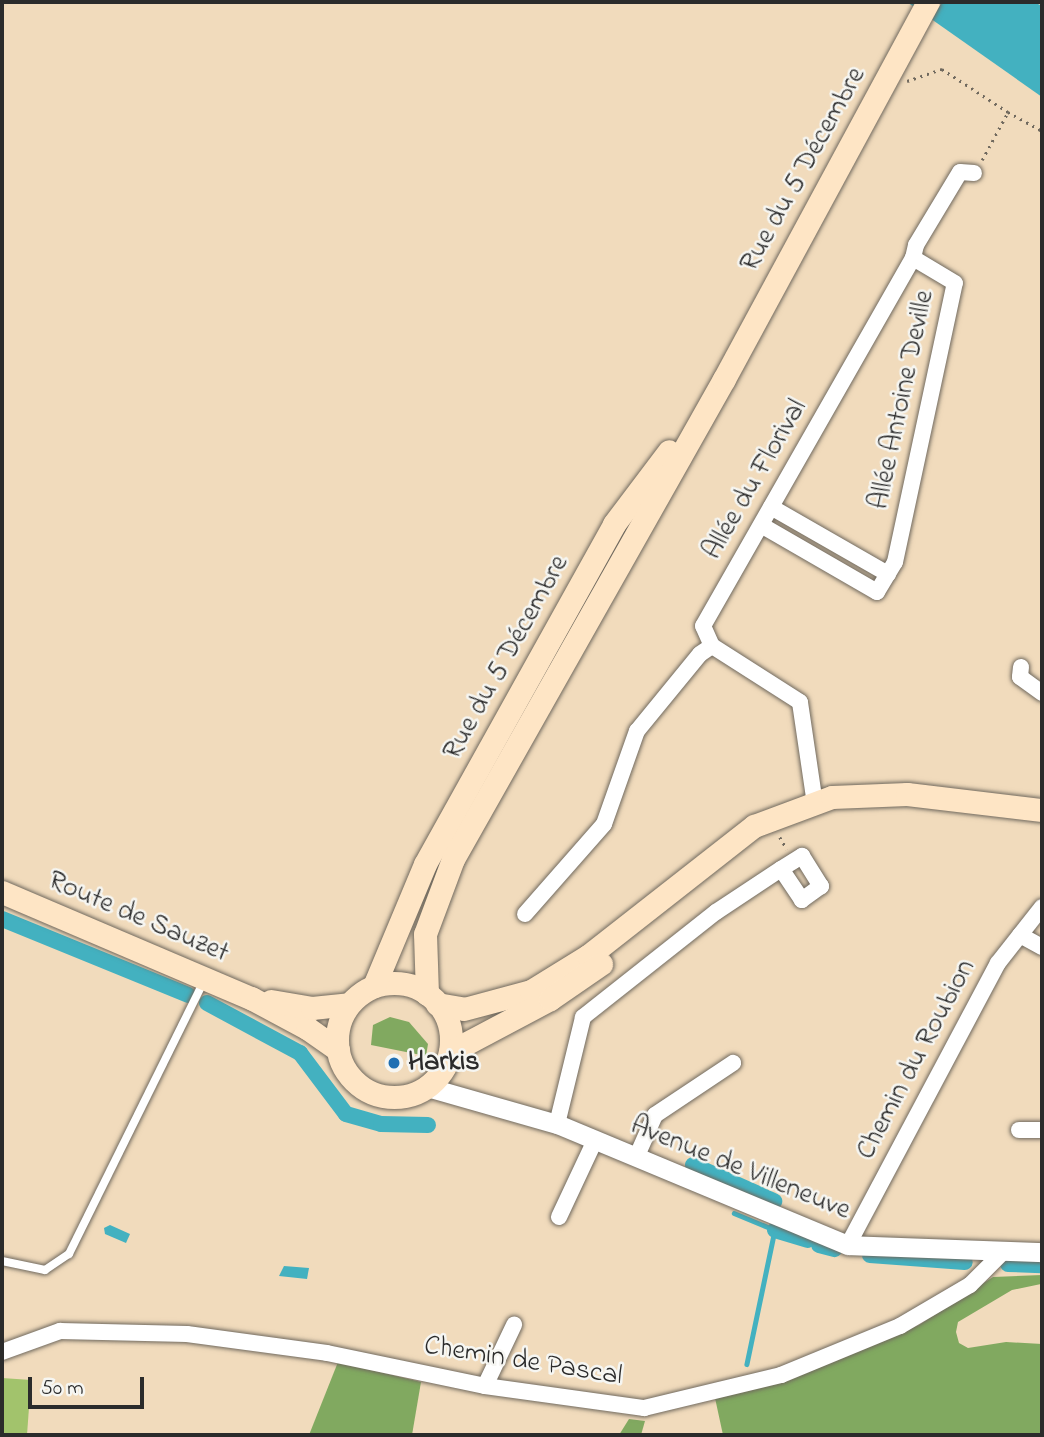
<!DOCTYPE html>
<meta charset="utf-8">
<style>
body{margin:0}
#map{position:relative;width:1044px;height:1437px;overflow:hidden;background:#f1dbbc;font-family:"Indie Flower",sans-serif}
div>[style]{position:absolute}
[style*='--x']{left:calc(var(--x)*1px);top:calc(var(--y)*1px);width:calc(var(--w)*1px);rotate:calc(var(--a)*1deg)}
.green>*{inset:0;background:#a2c36c}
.forest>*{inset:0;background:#81a960}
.water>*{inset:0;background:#43b1c0}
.stream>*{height:4.5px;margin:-2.25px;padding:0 2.25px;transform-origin:2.25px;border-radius:2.25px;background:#43b1c0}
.canal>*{height:16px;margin:-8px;padding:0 8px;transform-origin:8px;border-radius:8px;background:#43b1c0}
.path>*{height:2.5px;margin-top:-1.25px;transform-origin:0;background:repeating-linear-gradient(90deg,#70695e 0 2px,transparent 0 7px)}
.roads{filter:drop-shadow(0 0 2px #70695e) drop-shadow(0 0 2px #70695e)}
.service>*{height:8px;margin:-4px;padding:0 4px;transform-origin:4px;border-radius:4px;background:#fff}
.minor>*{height:16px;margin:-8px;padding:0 8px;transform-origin:8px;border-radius:8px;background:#fff}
.tertiary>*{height:19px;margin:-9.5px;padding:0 9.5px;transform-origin:9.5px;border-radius:9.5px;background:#fff}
.secondary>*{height:23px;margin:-11.5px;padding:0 11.5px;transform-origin:11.5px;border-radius:11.5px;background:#fee5c5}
.secondary>.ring{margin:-11.5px;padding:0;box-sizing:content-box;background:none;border:23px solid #fee5c5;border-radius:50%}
.dots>*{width:19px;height:19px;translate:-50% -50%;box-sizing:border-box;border:4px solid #f6f6f2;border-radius:50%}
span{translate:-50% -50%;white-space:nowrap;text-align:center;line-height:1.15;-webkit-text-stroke:5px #f6f6f2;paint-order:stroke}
.street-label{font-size:28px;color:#2b2b2b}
.poi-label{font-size:28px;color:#2b2b2b;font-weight:700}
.left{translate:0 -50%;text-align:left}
.frame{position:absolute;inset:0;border:4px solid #2b2b2b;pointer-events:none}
.scale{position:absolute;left:28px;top:1377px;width:116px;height:32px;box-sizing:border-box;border:4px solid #2b2b2b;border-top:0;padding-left:9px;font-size:21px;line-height:24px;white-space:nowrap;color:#2b2b2b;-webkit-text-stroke:5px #f6f6f2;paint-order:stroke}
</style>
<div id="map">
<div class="green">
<div style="clip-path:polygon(2px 1378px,31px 1380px,27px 1435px,2px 1435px)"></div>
</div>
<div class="forest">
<div style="clip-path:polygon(390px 1017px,409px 1022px,428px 1044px,426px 1056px,371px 1045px,373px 1025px)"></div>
<div style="clip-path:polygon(1042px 1275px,1041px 1284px,1012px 1290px,958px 1322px,956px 1332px,959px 1343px,968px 1348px,1006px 1342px,1042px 1344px,1042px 1435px,723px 1435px,715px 1398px,788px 1379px,919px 1325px,993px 1277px)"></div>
<div style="clip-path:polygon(338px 1362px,421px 1382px,412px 1435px,309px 1435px)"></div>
<div style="clip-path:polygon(629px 1419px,645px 1421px,641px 1435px,619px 1435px)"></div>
</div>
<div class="water">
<div style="clip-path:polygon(907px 2px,1034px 2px,1042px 6px,1042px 97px)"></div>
<div style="clip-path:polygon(110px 1225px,130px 1234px,126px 1243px,105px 1234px,104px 1228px)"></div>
<div style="clip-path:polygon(284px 1266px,309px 1268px,307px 1279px,279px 1276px)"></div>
</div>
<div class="stream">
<div style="--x:734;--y:1213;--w:44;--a:22.5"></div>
<div style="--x:775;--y:1230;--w:137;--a:101.8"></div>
</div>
<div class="canal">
<div style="--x:2;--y:919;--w:201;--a:22.2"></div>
<div style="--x:207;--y:1003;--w:106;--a:28.3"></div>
<div style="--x:300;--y:1053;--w:76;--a:53"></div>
<div style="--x:346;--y:1114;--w:36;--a:16"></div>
<div style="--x:381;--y:1124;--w:47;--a:1.2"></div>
<div style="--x:693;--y:1165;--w:89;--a:24"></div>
<div style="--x:775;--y:1230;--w:34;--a:17"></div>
<div style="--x:819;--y:1245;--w:16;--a:15"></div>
<div style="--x:870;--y:1255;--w:95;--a:4.2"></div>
<div style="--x:1008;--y:1264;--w:34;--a:2"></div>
</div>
<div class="path">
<div style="--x:907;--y:81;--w:37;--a:-19"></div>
<div style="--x:942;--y:69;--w:79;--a:33.1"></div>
<div style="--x:982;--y:160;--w:55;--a:-61.6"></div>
<div style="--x:1008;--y:112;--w:39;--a:29"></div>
<div style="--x:780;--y:837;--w:14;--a:60"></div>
</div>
<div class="roads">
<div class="service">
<div style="--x:2;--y:1261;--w:44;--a:11.8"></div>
<div style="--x:45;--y:1270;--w:29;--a:-34"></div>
<div style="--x:69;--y:1254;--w:305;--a:-63.7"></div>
</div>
<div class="minor">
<div style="--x:771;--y:507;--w:135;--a:29.8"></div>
<div style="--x:761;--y:525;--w:134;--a:30"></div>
<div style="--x:877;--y:592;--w:35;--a:-59"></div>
<div style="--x:895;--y:562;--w:285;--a:-77.9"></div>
<div style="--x:955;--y:283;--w:49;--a:-149.2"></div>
<div style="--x:1021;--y:667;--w:10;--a:96"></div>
<div style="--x:1020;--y:677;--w:27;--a:36"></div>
<div style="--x:815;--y:804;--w:103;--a:-98.4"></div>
<div style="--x:800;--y:702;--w:104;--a:-147.5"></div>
<div style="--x:712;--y:646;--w:22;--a:-114"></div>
<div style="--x:703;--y:626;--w:424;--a:-60.3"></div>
<div style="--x:913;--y:258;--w:13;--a:-77"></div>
<div style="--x:916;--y:245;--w:85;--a:-58.9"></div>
<div style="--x:960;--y:172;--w:14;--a:4"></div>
<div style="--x:525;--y:914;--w:120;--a:-48.7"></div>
<div style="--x:604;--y:824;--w:99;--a:-70.5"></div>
<div style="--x:637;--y:731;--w:99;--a:-50.7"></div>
<div style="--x:700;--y:654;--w:14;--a:-34"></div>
<div style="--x:1020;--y:935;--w:25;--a:29"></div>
<div style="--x:557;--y:1124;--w:110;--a:-76.3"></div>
<div style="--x:583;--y:1017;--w:169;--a:-38.3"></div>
<div style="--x:716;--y:912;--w:78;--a:-33.5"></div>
<div style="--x:781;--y:869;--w:25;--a:-32"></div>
<div style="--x:802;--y:856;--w:36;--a:58"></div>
<div style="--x:821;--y:886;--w:24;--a:144"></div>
<div style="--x:802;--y:900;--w:37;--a:-124"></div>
<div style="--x:1019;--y:1130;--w:23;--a:0"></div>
<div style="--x:636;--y:1158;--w:47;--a:-66.2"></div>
<div style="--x:655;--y:1115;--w:94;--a:-33.7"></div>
<div style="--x:559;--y:1217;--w:85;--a:-64.9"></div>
<div style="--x:848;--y:1245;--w:319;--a:-62"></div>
<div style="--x:998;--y:963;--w:71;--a:-51.8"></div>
<div style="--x:2;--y:1352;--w:62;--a:-19.9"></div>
<div style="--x:60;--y:1331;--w:127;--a:1.4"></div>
<div style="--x:187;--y:1334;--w:141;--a:7.7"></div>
<div style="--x:327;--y:1353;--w:161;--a:11.8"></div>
<div style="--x:485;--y:1386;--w:161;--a:7.9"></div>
<div style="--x:644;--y:1408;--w:141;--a:-13.5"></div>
<div style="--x:781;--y:1375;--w:129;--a:-22.4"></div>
<div style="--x:900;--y:1326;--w:81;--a:-30.4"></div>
<div style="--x:970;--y:1285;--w:48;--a:-45"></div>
<div style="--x:485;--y:1386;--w:68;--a:-64.6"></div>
</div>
<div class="tertiary">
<div style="--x:427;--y:1087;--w:135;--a:15.9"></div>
<div style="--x:557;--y:1124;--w:315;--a:22.6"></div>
<div style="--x:848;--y:1245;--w:194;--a:2.1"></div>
</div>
<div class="secondary">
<div style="--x:2;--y:892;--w:271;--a:23.1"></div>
<div style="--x:251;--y:998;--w:64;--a:28.2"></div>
<div style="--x:307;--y:1028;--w:38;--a:35"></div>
<div class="ring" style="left:337px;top:983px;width:91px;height:91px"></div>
<div style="--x:374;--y:986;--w:132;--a:-67.3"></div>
<div style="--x:425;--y:864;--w:389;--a:-60.9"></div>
<div style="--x:614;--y:524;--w:91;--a:-53"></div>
<div style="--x:427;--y:994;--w:60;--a:-91.9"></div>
<div style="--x:425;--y:934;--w:80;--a:-69.5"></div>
<div style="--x:453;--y:859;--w:551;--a:-60.55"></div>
<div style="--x:724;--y:379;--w:429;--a:-61.6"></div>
<div style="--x:271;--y:1001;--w:42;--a:9.7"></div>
<div style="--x:312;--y:1008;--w:37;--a:-6"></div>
<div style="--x:437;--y:1004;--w:27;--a:10"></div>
<div style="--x:464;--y:1009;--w:69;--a:-15"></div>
<div style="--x:531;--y:991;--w:67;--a:-31.6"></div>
<div style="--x:588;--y:956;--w:211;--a:-38.1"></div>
<div style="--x:754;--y:826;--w:83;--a:-20.4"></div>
<div style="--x:832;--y:797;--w:75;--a:-2.3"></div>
<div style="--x:907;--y:794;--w:136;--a:6.8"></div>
<div style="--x:450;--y:1052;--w:113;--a:-27.9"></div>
<div style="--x:550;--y:999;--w:62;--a:-34.5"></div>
</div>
</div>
<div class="dots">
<div style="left:394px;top:1063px;background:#1f6fb2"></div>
</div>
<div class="street-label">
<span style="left:804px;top:170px;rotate:-61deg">Rue du 5 Décembre</span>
<span style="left:903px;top:400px;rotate:-78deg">Allée Antoine Deville</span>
<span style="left:756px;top:480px;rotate:-60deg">Allée du Florival</span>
<span style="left:507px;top:658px;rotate:-61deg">Rue du 5 Décembre</span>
<span style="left:138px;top:918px;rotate:23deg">Route de Sauzet</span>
<span style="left:917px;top:1060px;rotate:-62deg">Chemin du Roubion</span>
<span style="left:740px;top:1169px;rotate:22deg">Avenue de Villeneuve</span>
<span style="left:523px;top:1362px;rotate:9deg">Chemin de Pascal</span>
</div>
<div class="poi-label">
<span class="left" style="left:408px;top:1063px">Harkis</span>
</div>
<div class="frame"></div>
<div class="scale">50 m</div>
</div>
